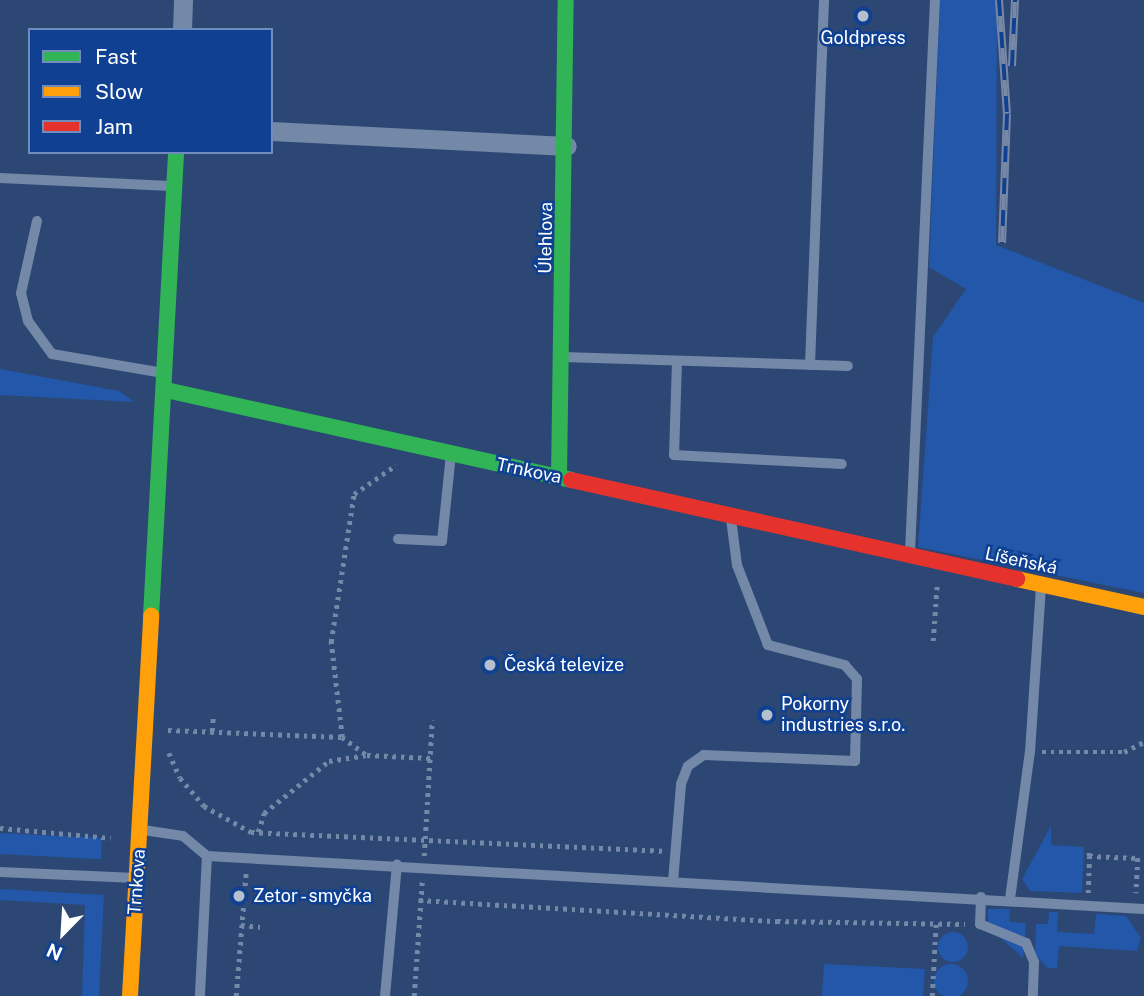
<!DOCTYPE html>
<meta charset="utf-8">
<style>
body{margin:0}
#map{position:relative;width:1144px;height:996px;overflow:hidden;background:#2c4774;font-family:"Public Sans",sans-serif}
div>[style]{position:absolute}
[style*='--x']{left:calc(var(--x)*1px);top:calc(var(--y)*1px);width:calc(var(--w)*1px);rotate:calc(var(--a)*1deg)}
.green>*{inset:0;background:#2257a9;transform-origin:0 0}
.round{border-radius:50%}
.path>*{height:4.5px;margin-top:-2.25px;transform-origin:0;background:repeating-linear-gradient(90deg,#7488a7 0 3.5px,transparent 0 8.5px)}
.lane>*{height:10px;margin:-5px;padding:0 5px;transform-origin:5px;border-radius:5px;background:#7488a7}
.street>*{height:19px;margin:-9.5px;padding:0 9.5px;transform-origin:9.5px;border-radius:9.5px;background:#7488a7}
.fast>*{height:16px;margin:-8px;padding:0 8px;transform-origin:8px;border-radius:8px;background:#30b455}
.slow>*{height:16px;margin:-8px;padding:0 8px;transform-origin:8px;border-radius:8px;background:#ff9f0a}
.jam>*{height:16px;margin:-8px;padding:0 8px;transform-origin:8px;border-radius:8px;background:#e5322d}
.rail>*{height:8px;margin-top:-4px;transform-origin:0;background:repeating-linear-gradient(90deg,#0f4091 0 16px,#7788a7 0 32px);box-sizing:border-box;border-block:2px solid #7788a7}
.dots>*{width:19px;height:19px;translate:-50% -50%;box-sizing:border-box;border:4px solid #0f4091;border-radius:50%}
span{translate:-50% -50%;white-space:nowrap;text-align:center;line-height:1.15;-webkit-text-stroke:5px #0f4091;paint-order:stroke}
.poi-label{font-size:18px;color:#fff}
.left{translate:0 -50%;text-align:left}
.street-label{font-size:18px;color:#fff}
.legend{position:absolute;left:28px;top:28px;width:245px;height:126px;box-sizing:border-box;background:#0f4091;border:2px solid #6f8cbd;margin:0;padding:9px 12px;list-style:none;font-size:21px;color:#fff}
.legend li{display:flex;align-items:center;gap:14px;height:35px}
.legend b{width:35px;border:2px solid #6f8cbd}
.north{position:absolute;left:28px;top:898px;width:70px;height:70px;-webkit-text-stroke:5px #0f4091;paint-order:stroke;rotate:204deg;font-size:19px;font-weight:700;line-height:28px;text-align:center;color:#fff}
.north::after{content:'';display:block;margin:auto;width:24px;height:32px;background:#fff;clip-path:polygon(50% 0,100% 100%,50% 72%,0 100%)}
</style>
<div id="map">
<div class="green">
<div style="clip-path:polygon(940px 0,997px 0,996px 245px,1144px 303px,1144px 593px,918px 547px,933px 337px,966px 289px,929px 267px)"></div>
<div style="clip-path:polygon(0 369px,119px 391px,134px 402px,0 395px)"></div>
<div style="clip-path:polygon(1051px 826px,1051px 845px,1084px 847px,1082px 893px,1030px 891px,1022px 879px)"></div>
<div style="left:0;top:833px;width:102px;height:21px;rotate:3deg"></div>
<div style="clip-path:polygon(0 889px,104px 895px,99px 996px,82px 996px,85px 905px,0 900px)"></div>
<div style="clip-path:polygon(988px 909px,1010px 909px,1009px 922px,1026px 923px,1023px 958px,988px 926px)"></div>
<div style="clip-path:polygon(1049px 912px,1058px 912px,1057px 932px,1094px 934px,1096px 914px,1126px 916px,1141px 938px,1137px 951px,1059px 946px,1057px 968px,1048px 968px,1035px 955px,1036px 924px,1048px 924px)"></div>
<div class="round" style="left:938px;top:932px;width:30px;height:30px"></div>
<div style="clip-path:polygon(824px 964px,925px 969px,923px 996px,822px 996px)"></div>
<div class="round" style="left:934px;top:964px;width:34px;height:34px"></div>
</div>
<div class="path">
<div style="--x:933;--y:641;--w:57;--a:-86"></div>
<div style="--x:168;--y:730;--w:174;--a:2.3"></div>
<div style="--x:342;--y:737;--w:31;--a:36"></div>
<div style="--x:367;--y:755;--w:63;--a:2.7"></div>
<div style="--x:212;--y:731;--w:13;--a:-86"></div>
<div style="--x:342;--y:737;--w:96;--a:-96.6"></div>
<div style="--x:331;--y:642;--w:150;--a:-81.2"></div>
<div style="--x:354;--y:494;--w:51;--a:-34.6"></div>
<div style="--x:1042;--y:752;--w:82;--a:0"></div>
<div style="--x:1124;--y:752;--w:22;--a:-27"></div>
<div style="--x:169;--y:753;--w:27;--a:66"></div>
<div style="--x:180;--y:778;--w:37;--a:49"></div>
<div style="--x:204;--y:806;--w:54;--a:29"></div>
<div style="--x:251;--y:832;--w:412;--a:2.6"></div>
<div style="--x:0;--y:828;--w:111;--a:5.1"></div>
<div style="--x:258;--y:832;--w:20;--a:-72"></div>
<div style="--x:264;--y:813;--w:83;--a:-38.7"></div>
<div style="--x:329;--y:761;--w:37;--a:-9"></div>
<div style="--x:424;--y:856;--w:136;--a:-86.6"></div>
<div style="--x:1089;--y:856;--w:8;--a:-90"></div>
<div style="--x:1088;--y:893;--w:37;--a:-88"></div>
<div style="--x:1089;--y:856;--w:49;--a:2.3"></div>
<div style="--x:1138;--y:858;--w:35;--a:93"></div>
<div style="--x:419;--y:900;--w:359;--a:3.4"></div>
<div style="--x:777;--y:921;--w:188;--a:0.9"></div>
<div style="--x:241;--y:925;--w:19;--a:6"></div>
<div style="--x:236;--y:996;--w:125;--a:-85.4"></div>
<div style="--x:414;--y:996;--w:114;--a:-86"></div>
<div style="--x:932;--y:996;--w:73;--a:-86.9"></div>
</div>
<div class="lane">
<div style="--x:0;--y:178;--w:171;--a:2.7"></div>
<div style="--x:37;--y:221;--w:74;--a:102.5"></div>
<div style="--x:21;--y:293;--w:29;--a:76"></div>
<div style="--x:28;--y:321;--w:41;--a:54"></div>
<div style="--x:52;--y:354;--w:113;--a:9.7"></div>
<div style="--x:563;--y:357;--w:285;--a:1.8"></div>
<div style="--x:677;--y:361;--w:94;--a:91.8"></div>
<div style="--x:674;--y:455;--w:168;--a:3.1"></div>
<div style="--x:810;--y:365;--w:365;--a:-87.8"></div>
<div style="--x:398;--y:539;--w:44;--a:2.6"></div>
<div style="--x:442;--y:541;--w:87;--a:-84.1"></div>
<div style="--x:910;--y:552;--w:553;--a:-87.41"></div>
<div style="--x:143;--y:830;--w:40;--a:8.5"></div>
<div style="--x:183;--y:836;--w:31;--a:40"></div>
<div style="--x:207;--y:856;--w:140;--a:92.9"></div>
<div style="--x:207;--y:856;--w:938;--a:3.24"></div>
<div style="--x:0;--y:872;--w:136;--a:2.5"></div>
<div style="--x:673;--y:882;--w:98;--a:-85.3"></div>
<div style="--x:681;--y:784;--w:19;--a:-69"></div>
<div style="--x:688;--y:766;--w:19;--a:-35"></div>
<div style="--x:704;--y:755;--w:151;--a:2.3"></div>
<div style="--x:855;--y:761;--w:82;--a:-88.6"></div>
<div style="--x:857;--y:679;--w:18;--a:-131"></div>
<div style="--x:845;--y:665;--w:80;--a:-165.4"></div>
<div style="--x:768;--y:645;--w:86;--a:-111.2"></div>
<div style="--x:737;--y:565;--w:46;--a:-97.4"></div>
<div style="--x:981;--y:897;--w:27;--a:92"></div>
<div style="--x:980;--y:924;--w:50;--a:22.4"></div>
<div style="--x:1026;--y:943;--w:21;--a:67"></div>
<div style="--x:1034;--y:962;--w:34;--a:92"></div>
<div style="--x:1010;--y:899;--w:148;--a:-82.3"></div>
<div style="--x:1030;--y:752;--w:166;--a:-86.2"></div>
<div style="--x:385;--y:996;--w:132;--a:-84.8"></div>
</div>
<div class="street">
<div style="--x:182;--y:30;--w:30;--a:-88"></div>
<div style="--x:271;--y:131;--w:296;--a:2.9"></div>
</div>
<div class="fast">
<div style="--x:166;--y:390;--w:415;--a:12.5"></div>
<div style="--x:559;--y:477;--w:477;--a:-89.2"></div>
<div style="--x:151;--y:616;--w:465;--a:-86.9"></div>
</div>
<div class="slow">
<div style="--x:1017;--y:579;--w:130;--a:12.4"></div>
<div style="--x:130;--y:996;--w:381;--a:-86.8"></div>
</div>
<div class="jam">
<div style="--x:571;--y:480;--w:457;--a:12.5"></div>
</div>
<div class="rail">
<div style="--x:999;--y:0;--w:114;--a:86"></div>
<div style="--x:1007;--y:114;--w:129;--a:92.2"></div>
<div style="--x:1012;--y:66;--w:66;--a:-87.4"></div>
</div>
<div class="dots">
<div style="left:863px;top:16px;background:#b5bfce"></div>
<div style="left:490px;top:665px;background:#b5bfce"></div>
<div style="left:767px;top:715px;background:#b5bfce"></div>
<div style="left:239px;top:896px;background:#b5bfce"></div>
</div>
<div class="poi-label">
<span style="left:863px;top:38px">Goldpress</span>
<span class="left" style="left:504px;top:665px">Česká televize</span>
<span class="left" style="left:781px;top:715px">Pokorny<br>industries s.r.o.</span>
<span class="left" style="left:253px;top:896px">Zetor - smyčka</span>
</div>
<div class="street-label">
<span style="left:546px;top:238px;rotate:-89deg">Úlehlova</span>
<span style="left:529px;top:471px;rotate:12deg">Trnkova</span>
<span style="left:1021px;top:561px;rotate:12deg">Líšeňská</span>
<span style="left:137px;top:882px;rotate:-86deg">Trnkova</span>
</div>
<ul class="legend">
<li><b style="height:9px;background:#30b455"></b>Fast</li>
<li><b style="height:9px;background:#ff9f0a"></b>Slow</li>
<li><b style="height:9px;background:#e5322d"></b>Jam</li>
</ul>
<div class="north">N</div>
</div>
